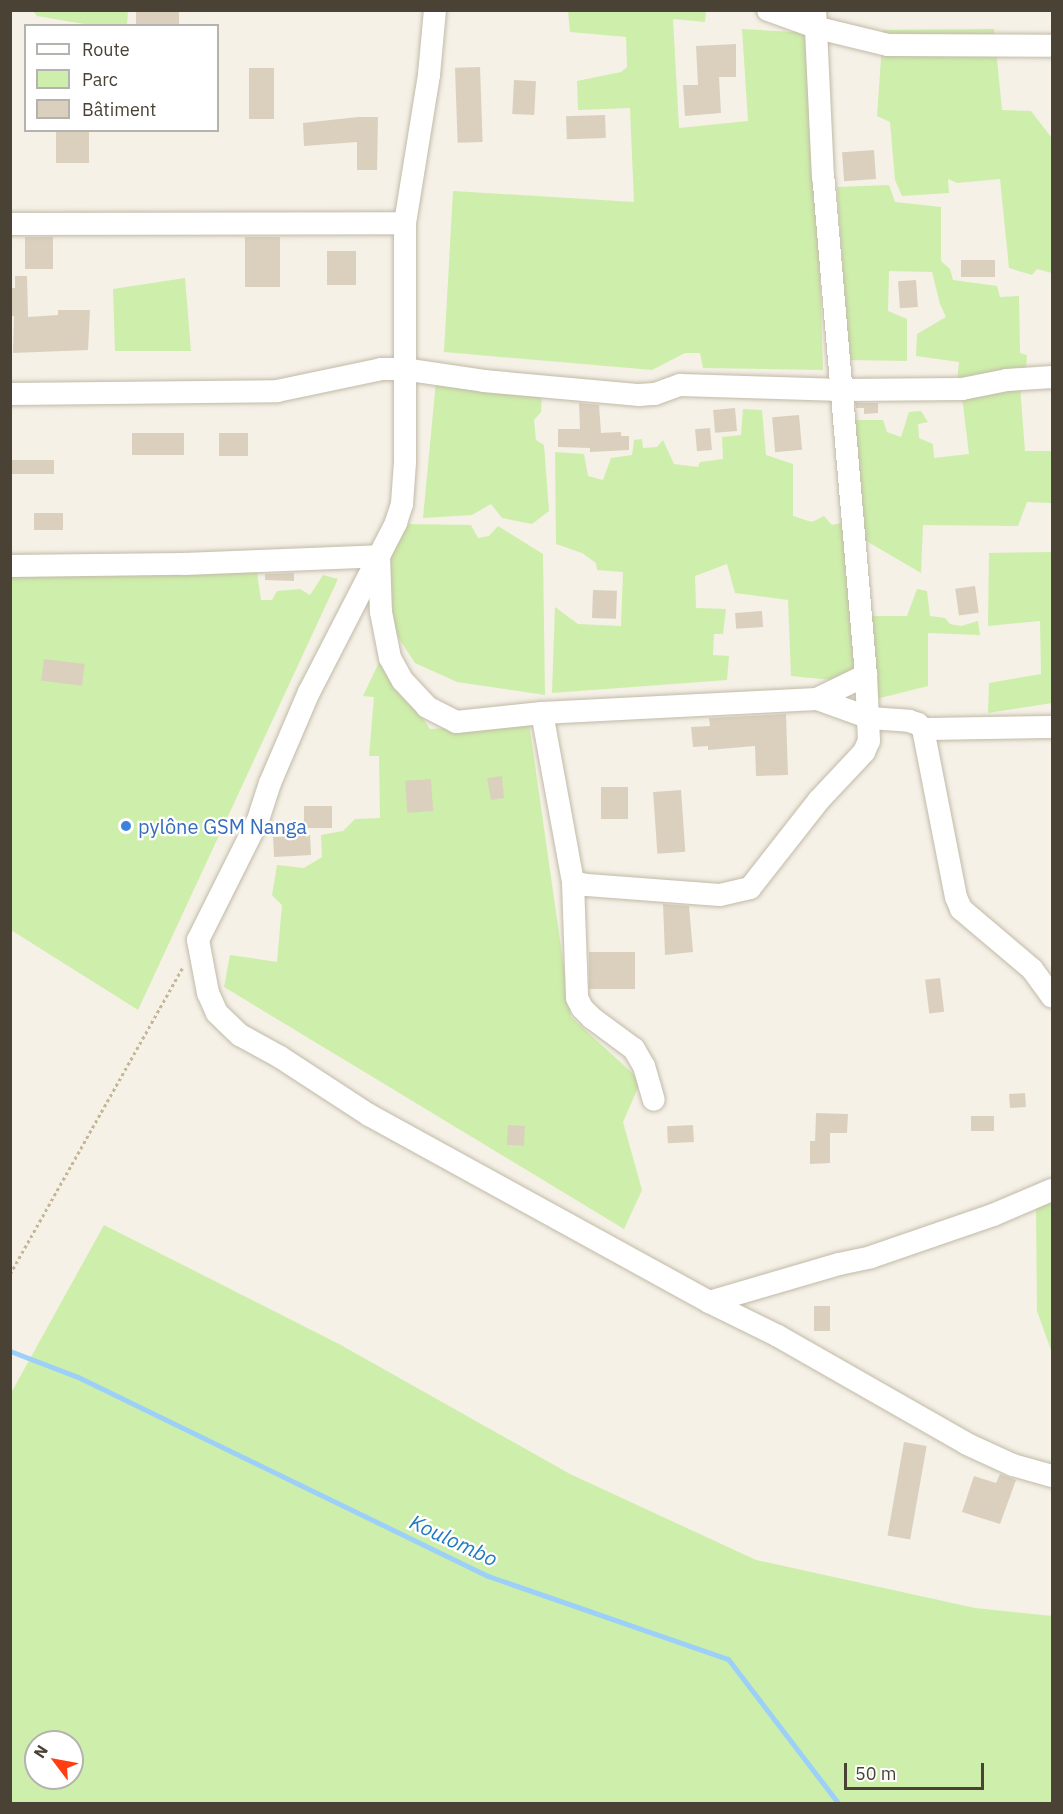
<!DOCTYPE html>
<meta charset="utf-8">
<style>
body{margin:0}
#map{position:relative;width:1063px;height:1814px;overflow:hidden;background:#f5f1e7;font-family:"IBM Plex Sans",sans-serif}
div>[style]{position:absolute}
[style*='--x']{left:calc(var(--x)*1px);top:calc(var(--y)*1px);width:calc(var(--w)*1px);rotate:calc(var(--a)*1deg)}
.green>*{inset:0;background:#ceeeab}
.stream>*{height:5px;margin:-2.5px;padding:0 2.5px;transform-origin:2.5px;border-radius:2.5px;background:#9dd0f8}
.building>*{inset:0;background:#dbd0be;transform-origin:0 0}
.path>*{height:3px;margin-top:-1.5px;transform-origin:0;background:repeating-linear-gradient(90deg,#c5b698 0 3px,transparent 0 6px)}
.roads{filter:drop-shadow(0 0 2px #c2baa8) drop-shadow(0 0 2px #c2baa8)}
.minor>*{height:22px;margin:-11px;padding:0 11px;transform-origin:11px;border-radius:11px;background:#fff}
.dots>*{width:16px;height:16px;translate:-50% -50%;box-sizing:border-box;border:3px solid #fff;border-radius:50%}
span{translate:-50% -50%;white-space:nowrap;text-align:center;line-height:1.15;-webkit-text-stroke:4.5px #fff;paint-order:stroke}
.shop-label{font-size:20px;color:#366cbe}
.left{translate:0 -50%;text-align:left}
.water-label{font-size:21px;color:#227ac1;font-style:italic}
.frame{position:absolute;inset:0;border:12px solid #494235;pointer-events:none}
.legend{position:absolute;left:24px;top:24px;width:195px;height:108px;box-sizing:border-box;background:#fff;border:2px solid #b6b3ae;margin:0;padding:8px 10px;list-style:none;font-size:18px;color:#494235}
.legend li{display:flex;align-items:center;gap:12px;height:30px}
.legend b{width:30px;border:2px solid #b6b3ae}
.north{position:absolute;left:24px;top:1730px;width:60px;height:60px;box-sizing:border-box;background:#fff;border:2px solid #b6b3ae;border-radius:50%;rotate:302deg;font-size:16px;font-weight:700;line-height:24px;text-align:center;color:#494235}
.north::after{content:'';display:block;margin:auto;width:21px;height:27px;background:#ff3e14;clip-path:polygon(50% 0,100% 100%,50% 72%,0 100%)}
.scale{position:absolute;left:844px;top:1763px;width:140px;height:27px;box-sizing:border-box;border:3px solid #494235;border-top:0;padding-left:8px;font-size:18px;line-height:21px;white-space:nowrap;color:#494235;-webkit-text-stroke:4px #fff;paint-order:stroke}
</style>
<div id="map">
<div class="green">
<div style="clip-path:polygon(33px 11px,128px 11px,127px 25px,90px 25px,37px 16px)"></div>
<div style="clip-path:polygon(568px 11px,706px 11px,705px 22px,673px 19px,679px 128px,748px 121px,742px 29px,812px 33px,823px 370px,703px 368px,700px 353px,685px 353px,652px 370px,444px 352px,453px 191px,634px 202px,630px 108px,578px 110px,577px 81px,621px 72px,627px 67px,626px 37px,570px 32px)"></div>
<div style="clip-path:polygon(994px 29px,1002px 110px,1031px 111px,1051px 137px,1052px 273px,1037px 269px,1032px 275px,1009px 268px,1000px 179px,957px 183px,948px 179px,949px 193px,902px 196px,895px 180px,890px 122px,877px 116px,883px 30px)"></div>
<div style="clip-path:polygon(889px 185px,895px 202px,941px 207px,941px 261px,950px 269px,953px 280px,997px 286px,1000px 297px,1019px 296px,1020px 353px,1027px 355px,1026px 372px,957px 382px,959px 362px,916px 356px,917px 334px,946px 317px,940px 304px,932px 272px,889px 271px,888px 311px,907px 319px,907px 361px,849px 360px,837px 187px)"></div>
<div style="clip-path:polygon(185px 278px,191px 351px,115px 351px,113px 289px)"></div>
<div style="clip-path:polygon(436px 381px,542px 395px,541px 412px,534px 420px,536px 440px,544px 445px,549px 511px,532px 524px,502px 518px,491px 504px,472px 515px,423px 518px)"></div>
<div style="clip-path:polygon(1020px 386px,1025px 451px,1052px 451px,1052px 503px,1027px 502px,1018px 526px,923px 525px,921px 573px,863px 539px,850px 420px,883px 420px,887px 432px,901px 437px,909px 412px,921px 411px,928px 422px,918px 424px,919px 438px,933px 444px,934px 458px,969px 454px,962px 397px)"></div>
<div style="clip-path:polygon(743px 409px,762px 410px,766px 455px,793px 464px,793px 516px,812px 522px,824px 516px,832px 525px,845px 522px,859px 672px,842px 681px,791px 676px,788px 600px,735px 593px,727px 564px,695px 576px,696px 608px,726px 609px,723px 634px,714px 634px,713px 655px,729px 656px,727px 680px,552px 693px,555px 607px,578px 624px,621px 626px,623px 572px,597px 570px,596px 563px,582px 553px,556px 544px,555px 452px,584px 454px,588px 476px,603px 480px,611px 458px,632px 455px,634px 440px,642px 439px,643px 448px,657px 447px,663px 440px,674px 464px,698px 467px,700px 462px,723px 459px,722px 437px,741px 435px)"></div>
<div style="clip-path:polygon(402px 524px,471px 525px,478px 538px,489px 536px,498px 526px,543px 554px,545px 695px,457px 682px,415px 663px,388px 622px,386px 571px)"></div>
<div style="clip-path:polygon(1052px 552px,1052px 703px,988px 713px,989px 683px,1041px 674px,1040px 621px,988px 626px,989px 553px)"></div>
<div style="clip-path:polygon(256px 566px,261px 600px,272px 600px,277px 591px,300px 589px,310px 595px,323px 575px,338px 579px,138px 1010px,11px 930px,10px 570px)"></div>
<div style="clip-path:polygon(917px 589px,927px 591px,930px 616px,945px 618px,950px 624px,961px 626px,978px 621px,980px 635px,928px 633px,928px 686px,876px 699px,871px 616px,907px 616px)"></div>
<div style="clip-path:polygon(382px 656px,430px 729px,529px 723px,571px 1017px,641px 1081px,623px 1122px,642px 1190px,624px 1229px,224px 987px,230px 955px,277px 962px,282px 905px,272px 895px,277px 865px,304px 868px,322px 857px,321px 835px,343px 831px,355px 819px,380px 818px,379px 756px,369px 756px,374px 697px,363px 696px)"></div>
<div style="clip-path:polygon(1052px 1196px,1052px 1353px,1037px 1311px,1036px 1203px)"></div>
<div style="clip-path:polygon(evenodd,104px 1225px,339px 1344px,570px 1474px,756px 1560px,975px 1608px,1052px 1616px,1052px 1803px,11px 1803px,11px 1393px,104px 1225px,36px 1742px,72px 1742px,72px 1778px,36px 1778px,36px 1742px)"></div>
</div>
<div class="stream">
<div style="--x:10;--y:1351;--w:73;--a:20.9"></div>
<div style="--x:78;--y:1377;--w:456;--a:25.9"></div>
<div style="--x:488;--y:1576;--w:254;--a:19.1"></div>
<div style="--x:728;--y:1659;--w:183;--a:52.6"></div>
</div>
<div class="building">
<div style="left:136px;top:10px;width:43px;height:15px"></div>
<div style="clip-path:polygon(736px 44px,736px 77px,719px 77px,721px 113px,685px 116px,683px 85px,698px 85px,696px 46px)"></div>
<div style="left:480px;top:67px;width:75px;height:25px;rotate:88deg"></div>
<div style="left:249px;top:68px;width:25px;height:51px"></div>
<div style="left:514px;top:80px;width:22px;height:34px;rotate:3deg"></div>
<div style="left:605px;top:115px;width:23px;height:39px;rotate:88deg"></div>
<div style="clip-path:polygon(358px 117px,378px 117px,377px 170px,357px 170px,357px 142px,304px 146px,303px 123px)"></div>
<div style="left:56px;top:130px;width:33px;height:33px"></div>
<div style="left:874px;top:150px;width:29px;height:32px;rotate:86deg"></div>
<div style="left:25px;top:237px;width:28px;height:32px"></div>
<div style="left:245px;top:237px;width:35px;height:50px"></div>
<div style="left:327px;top:251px;width:29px;height:34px"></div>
<div style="left:961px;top:260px;width:34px;height:17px"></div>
<div style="clip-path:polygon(15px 276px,27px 276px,28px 317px,58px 315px,58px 310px,90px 310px,88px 350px,13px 353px,14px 316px,10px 316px,10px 288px,15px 288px)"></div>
<div style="left:916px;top:280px;width:27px;height:18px;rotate:86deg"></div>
<div style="clip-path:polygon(579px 403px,599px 405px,601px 433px,621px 432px,621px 436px,629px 436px,629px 450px,590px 452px,590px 448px,558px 447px,558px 429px,580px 429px)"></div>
<div style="clip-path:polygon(856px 403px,878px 403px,878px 413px,864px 414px,864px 408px,856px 408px)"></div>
<div style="left:735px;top:408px;width:23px;height:22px;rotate:85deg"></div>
<div style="left:799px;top:415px;width:35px;height:27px;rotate:85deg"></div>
<div style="left:710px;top:428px;width:22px;height:15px;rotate:85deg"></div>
<div style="left:132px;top:433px;width:52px;height:22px"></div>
<div style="left:219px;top:433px;width:29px;height:23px"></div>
<div style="left:10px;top:460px;width:44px;height:14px"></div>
<div style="left:63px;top:513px;width:17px;height:29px;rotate:90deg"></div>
<div style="clip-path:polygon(294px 573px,294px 581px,265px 580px,265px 574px)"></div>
<div style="left:975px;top:586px;width:27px;height:20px;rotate:82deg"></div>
<div style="left:593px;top:590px;width:24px;height:28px;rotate:2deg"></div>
<div style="left:762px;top:611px;width:16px;height:27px;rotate:86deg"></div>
<div style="left:44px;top:659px;width:41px;height:22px;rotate:7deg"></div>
<div style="clip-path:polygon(786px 714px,788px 775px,756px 776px,755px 746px,708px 750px,708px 746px,693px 747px,691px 727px,710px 726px,709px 718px)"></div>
<div style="clip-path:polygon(502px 776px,504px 798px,491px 800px,487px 778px)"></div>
<div style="left:431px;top:779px;width:32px;height:26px;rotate:86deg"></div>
<div style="left:601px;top:787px;width:27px;height:32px"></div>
<div style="left:681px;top:790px;width:62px;height:28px;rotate:86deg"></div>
<div style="left:304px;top:806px;width:28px;height:22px"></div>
<div style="left:310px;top:835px;width:20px;height:37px;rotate:87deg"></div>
<div style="clip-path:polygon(663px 904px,689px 906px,693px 952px,665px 955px)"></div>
<div style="left:635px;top:952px;width:37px;height:46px;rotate:90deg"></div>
<div style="left:940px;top:978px;width:34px;height:15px;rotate:83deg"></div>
<div style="left:1025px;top:1093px;width:14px;height:16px;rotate:86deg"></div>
<div style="clip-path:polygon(816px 1113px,848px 1114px,847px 1133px,830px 1133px,830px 1163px,810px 1164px,810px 1141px,815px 1141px)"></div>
<div style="left:971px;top:1116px;width:23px;height:15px"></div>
<div style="left:508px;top:1125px;width:17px;height:20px;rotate:3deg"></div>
<div style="left:693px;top:1125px;width:17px;height:26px;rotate:87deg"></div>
<div style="left:814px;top:1306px;width:16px;height:25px"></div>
<div style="left:904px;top:1442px;width:23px;height:95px;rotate:10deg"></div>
<div style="clip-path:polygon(1000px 1474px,1016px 1480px,1000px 1524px,962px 1512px,974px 1476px,996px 1483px)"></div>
</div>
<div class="path">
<div style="--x:10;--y:1274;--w:352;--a:-60.6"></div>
</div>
<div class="roads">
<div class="minor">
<div style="--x:435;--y:10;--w:65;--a:95.3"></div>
<div style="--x:429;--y:75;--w:150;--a:99.2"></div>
<div style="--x:405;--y:223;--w:239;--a:90"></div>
<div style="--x:405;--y:462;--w:42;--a:94.1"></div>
<div style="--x:402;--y:504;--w:20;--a:108"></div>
<div style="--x:396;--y:523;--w:190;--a:117.2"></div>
<div style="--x:309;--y:692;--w:99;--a:113.2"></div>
<div style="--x:270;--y:783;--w:39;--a:108"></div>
<div style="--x:258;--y:820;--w:134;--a:116.6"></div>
<div style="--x:198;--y:940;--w:54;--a:79.3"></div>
<div style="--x:208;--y:993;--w:22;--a:66"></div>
<div style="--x:217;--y:1013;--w:32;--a:44"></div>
<div style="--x:240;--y:1035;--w:46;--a:28.8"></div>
<div style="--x:280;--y:1057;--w:106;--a:33.1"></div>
<div style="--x:369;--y:1115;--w:388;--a:28.8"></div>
<div style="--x:709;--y:1302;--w:77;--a:26.2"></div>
<div style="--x:778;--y:1336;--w:218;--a:29.7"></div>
<div style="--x:967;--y:1444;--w:51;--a:24.5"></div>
<div style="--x:1013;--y:1465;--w:41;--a:15.8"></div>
<div style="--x:768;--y:10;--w:53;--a:19.8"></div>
<div style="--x:818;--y:28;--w:72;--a:13.7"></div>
<div style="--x:888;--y:45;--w:164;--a:0.3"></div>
<div style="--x:10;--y:224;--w:395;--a:-0.1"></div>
<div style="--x:10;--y:394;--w:267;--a:-0.6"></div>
<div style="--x:277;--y:391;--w:106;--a:-11.9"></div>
<div style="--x:381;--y:369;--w:22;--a:0"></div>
<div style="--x:403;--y:369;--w:82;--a:8.4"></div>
<div style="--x:484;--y:381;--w:156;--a:5.2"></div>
<div style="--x:639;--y:395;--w:16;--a:-4"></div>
<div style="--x:655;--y:394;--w:27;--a:-20"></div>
<div style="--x:680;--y:385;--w:162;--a:1.8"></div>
<div style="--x:842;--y:390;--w:120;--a:-0.5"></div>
<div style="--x:962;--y:389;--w:46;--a:-11.3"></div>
<div style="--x:1007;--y:380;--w:45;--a:-3.8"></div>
<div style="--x:10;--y:566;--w:174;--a:-0.7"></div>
<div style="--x:184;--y:564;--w:195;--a:-2.3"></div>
<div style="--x:379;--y:556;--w:56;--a:88"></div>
<div style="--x:381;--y:612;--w:47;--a:78.9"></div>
<div style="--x:390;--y:658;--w:26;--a:61"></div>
<div style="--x:403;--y:681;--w:35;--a:47"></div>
<div style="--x:427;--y:707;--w:33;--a:27"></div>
<div style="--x:456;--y:722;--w:86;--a:-6"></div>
<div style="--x:542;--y:713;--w:275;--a:-2.9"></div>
<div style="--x:817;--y:699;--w:56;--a:19.7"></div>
<div style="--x:870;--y:718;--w:39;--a:4"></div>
<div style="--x:909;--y:721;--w:9;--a:18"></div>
<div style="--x:918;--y:724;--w:7;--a:45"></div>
<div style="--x:923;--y:729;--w:171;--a:78.9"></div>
<div style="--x:956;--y:897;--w:13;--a:67"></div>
<div style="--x:961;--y:909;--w:93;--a:40.2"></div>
<div style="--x:1032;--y:969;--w:34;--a:54"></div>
<div style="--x:817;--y:699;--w:55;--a:-26.1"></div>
<div style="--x:542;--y:713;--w:172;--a:79.6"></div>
<div style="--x:573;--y:882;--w:14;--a:12"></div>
<div style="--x:587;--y:885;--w:133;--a:4.3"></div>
<div style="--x:720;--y:895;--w:31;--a:-13"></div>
<div style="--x:750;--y:888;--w:112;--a:-51.9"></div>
<div style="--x:819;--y:800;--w:66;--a:-46.8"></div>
<div style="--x:864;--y:752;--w:12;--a:-66"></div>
<div style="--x:869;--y:741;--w:66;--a:-92.6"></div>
<div style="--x:866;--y:675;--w:499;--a:-94.9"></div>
<div style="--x:823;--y:178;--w:168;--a:-92.7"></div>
<div style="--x:923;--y:729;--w:129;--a:-0.9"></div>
<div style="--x:573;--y:882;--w:116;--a:88"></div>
<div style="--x:577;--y:998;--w:11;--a:63"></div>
<div style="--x:582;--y:1008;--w:14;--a:45"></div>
<div style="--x:592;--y:1018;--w:52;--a:36.4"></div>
<div style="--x:634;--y:1049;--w:20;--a:60"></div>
<div style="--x:644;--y:1066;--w:35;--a:74"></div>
<div style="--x:709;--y:1302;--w:135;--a:-16.3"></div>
<div style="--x:839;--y:1264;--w:33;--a:-12"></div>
<div style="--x:871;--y:1257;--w:129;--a:-19"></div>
<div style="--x:993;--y:1215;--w:64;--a:-23"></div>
</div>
</div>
<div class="dots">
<div style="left:126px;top:826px;background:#3f7fe0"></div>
</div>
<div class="shop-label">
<span class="left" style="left:138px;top:826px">pylône GSM Nanga</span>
</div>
<div class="water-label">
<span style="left:454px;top:1540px;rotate:25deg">Koulombo</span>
</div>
<div class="frame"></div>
<ul class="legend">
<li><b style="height:8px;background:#fff"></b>Route</li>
<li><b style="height:16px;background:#ceeeab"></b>Parc</li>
<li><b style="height:16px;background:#dbd0be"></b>Bâtiment</li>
</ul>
<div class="north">N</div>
<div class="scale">50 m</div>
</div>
